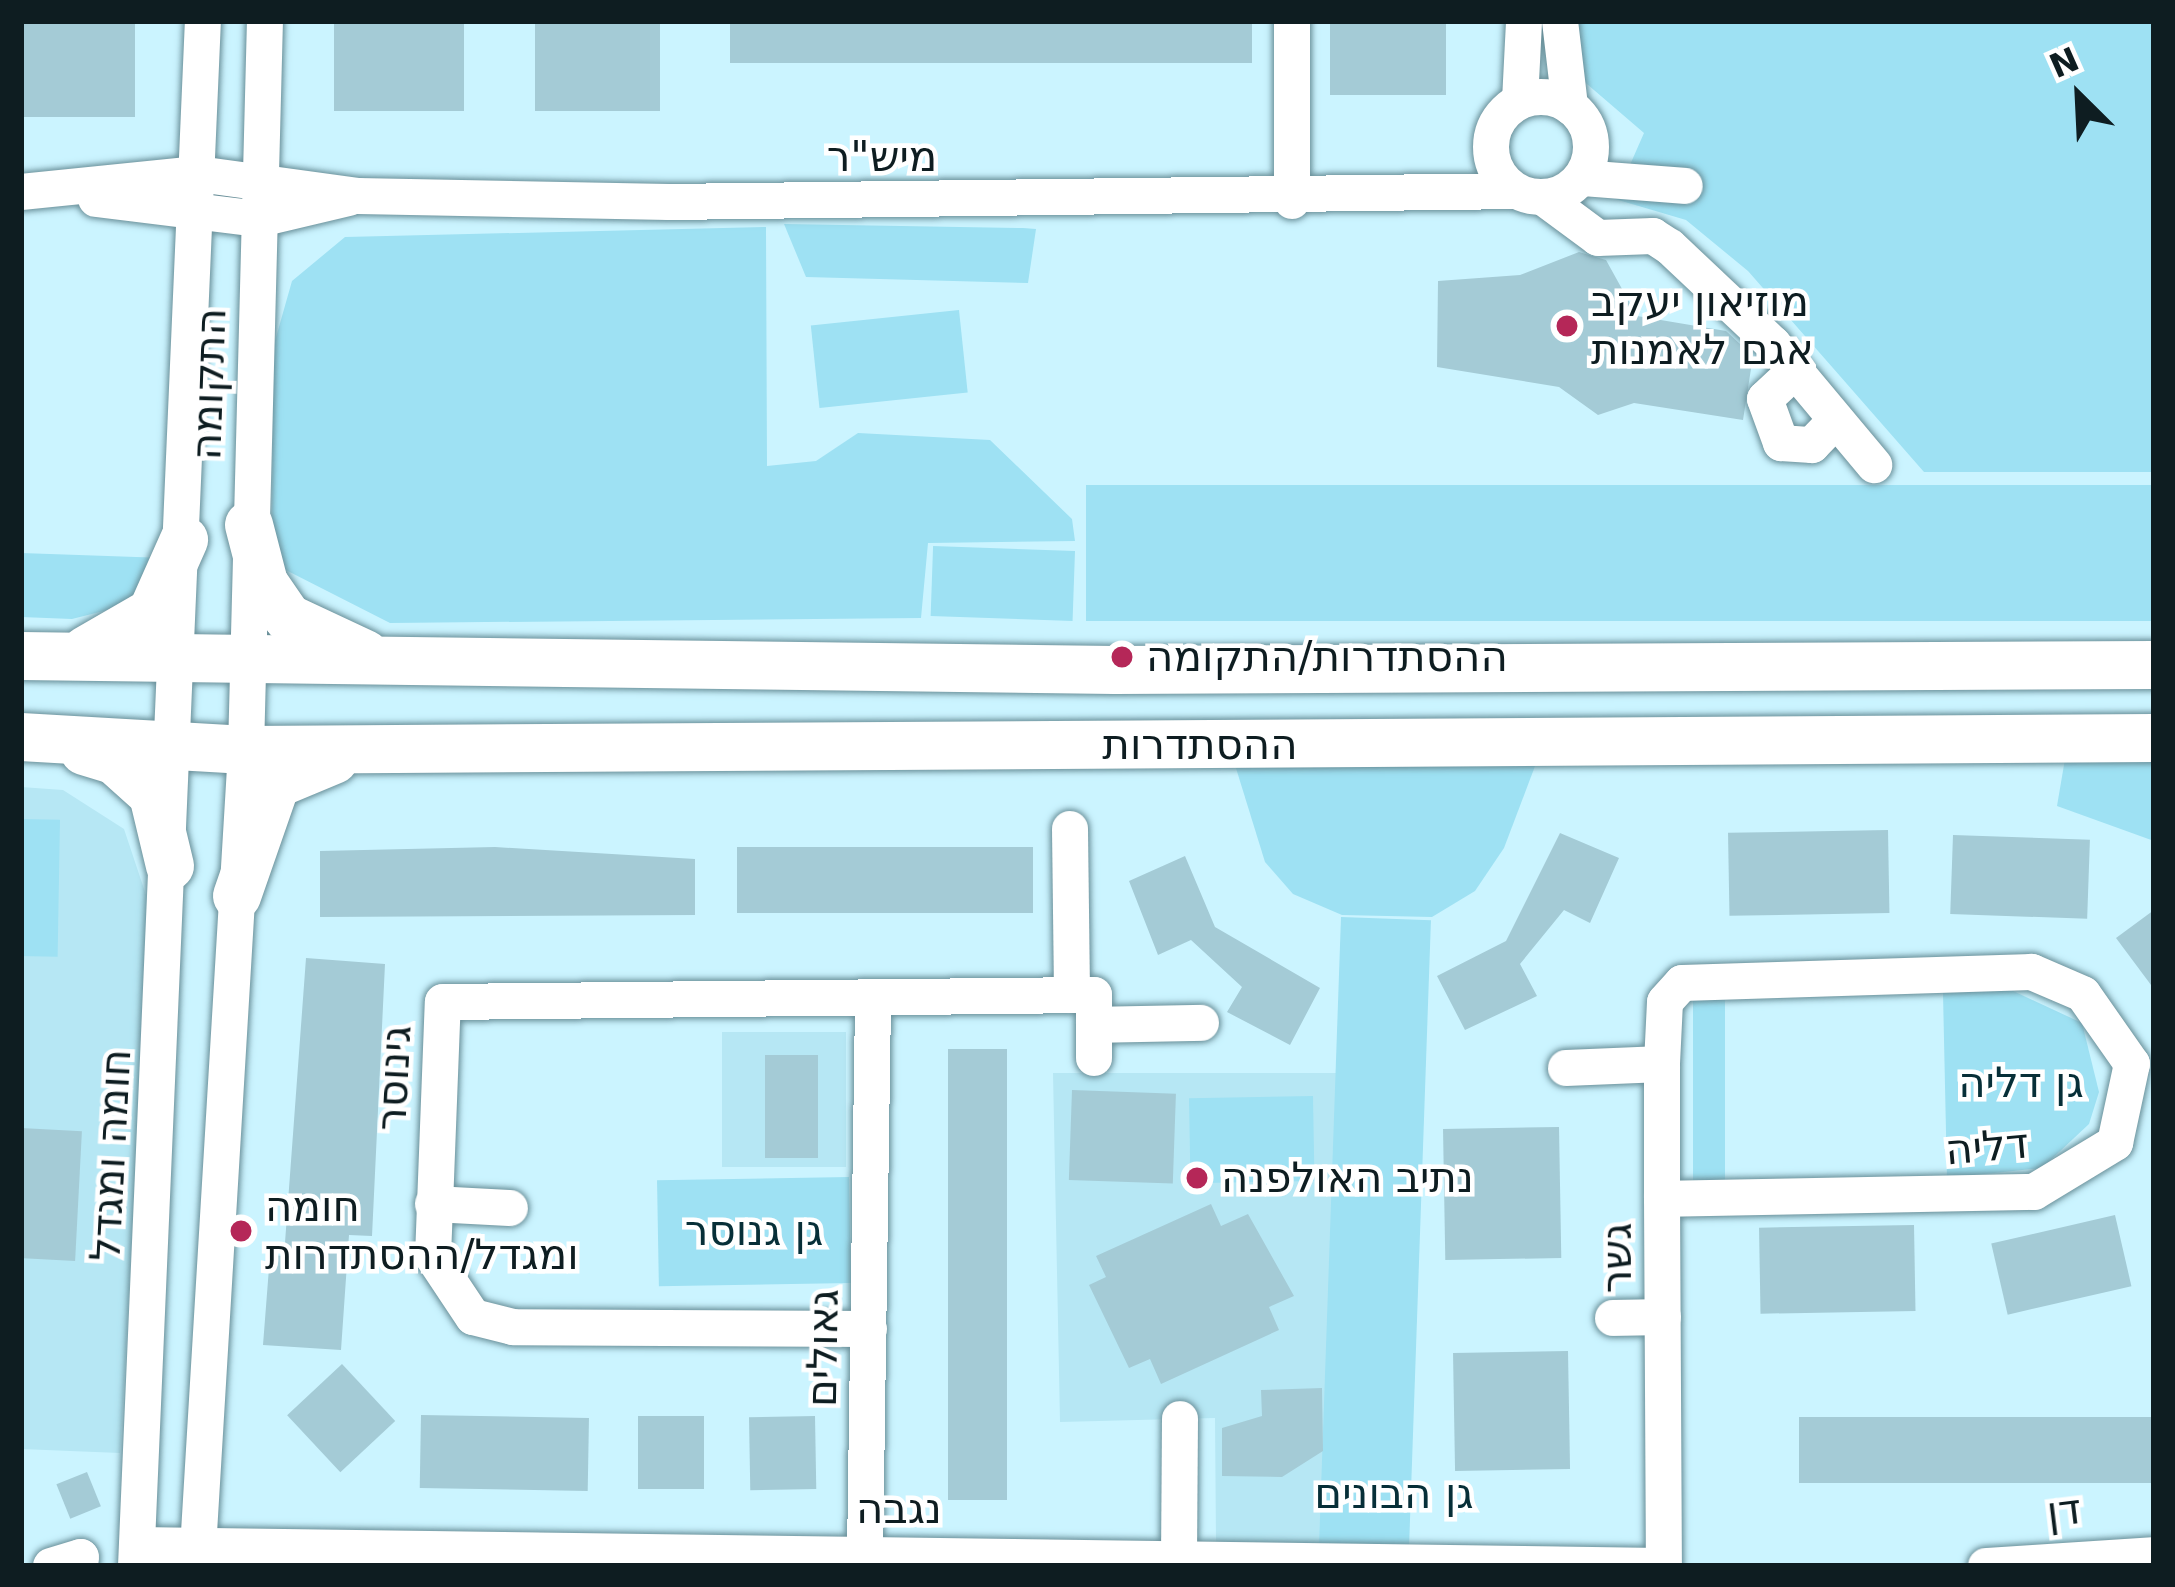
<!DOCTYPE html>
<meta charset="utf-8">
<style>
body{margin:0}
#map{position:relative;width:2175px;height:1587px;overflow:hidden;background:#cbf4ff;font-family:"DejaVu Sans",Heebo,sans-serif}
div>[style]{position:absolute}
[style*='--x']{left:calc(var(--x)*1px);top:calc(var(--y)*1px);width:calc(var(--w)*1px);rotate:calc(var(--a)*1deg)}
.built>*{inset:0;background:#b6e7f4;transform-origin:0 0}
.green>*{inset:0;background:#9ee1f3;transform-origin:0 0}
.building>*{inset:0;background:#a4cbd6;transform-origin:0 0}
.roads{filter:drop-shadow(0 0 3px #698f99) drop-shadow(0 0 3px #698f99)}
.minor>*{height:36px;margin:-18px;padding:0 18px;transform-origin:18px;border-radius:18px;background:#fff}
.minor>.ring{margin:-18px;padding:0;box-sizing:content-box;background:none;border:36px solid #fff;border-radius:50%}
.major>*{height:48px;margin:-24px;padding:0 24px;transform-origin:24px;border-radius:24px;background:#fff}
.dots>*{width:33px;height:33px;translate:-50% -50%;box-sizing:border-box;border:6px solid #fff;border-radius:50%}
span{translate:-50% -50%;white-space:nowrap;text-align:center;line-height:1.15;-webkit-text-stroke:9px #fff;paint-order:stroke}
.street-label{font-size:42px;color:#0e1d21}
.poi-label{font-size:42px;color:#0e1d21}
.left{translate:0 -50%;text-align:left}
.park-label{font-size:42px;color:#072f38}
.frame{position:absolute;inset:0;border:24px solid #0e1d21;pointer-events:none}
.north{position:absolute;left:2019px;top:36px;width:120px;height:120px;-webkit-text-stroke:9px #fff;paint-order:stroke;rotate:336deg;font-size:33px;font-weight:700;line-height:48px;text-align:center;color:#0e1d21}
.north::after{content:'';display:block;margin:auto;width:42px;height:54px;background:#0e1d21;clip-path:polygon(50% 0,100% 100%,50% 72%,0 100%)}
</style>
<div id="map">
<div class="built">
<div style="clip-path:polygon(21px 787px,63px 790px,124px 829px,150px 907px,120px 1453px,21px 1449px)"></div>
<div style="left:846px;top:1032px;width:135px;height:124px;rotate:90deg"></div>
<div style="clip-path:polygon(1053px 1073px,1340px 1073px,1338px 1526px,1321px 1527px,1321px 1544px,1216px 1542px,1215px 1418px,1060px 1422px)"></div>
</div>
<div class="green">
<div style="clip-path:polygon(1572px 21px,2154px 21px,2154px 472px,1924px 472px,1748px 271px,1686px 220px,1615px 199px,1644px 133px,1573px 72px)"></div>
<div style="clip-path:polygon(784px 224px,1023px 228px,1036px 229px,1028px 283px,806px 277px)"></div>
<div style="clip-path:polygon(766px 227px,767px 466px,816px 461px,858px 433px,990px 440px,1072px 519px,1075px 541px,928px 543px,921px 618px,390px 623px,272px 563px,273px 348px,292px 281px,345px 237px)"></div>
<div style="left:959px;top:310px;width:83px;height:149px;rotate:84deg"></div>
<div style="left:1086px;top:485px;width:1068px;height:136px"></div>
<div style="left:1075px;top:551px;width:70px;height:142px;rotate:92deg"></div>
<div style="clip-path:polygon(21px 553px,165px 558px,147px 600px,72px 619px,21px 617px)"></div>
<div style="clip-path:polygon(2154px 751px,2154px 841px,2057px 806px,2065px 759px)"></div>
<div style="clip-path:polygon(1231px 752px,1540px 753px,1504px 848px,1475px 891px,1432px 917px,1342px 915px,1293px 894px,1265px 862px)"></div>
<div style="left:21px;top:819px;width:39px;height:137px;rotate:1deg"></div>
<div style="left:1341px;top:917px;width:90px;height:629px;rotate:2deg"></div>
<div style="clip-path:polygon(2009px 989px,2082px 1023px,2099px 1092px,2089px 1124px,2042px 1168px,1947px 1178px,1943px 993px)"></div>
<div style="left:1725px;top:997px;width:188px;height:32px;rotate:90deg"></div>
<div style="left:1313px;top:1096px;width:85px;height:124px;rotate:89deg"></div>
<div style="left:849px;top:1177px;width:106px;height:192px;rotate:89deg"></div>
</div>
<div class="building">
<div style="left:21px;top:21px;width:114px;height:96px"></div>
<div style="left:334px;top:21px;width:130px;height:90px"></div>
<div style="left:535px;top:21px;width:125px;height:90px"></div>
<div style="left:730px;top:21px;width:522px;height:42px"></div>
<div style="left:1330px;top:21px;width:116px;height:74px"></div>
<div style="clip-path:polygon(1579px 252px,1606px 260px,1637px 316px,1726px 331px,1753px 356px,1743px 420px,1634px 403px,1598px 415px,1559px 387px,1437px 367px,1438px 281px,1520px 275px)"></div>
<div style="left:1888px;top:830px;width:83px;height:160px;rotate:89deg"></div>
<div style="clip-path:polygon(1560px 833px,1619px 858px,1590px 923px,1564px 910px,1520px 964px,1537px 996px,1465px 1030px,1437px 976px,1506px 941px)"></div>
<div style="left:1953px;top:835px;width:137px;height:79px;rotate:2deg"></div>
<div style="clip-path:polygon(495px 847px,695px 859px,695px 915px,320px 917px,320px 851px)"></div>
<div style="left:1033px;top:847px;width:66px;height:296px;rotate:90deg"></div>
<div style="clip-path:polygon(1185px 856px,1215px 927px,1320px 988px,1290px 1045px,1227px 1012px,1242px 987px,1191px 940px,1158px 955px,1129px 881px)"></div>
<div style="clip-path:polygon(2154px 910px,2154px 989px,2116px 938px)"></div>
<div style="clip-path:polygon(306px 958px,385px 964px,372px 1236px,349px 1235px,341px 1350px,263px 1345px,270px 1255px,284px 1256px)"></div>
<div style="left:948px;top:1049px;width:59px;height:451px"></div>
<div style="left:765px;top:1055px;width:53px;height:103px"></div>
<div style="left:1072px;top:1090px;width:104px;height:90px;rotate:2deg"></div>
<div style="left:1559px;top:1127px;width:131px;height:116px;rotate:89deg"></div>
<div style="left:21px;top:1128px;width:61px;height:130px;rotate:3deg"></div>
<div style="clip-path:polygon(1211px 1204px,1221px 1226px,1248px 1214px,1294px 1296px,1269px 1307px,1279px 1330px,1161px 1384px,1150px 1359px,1129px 1368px,1089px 1285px,1106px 1277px,1096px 1256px)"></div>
<div style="left:2115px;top:1215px;width:73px;height:127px;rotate:77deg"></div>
<div style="left:1914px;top:1225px;width:86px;height:155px;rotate:89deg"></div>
<div style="left:1568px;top:1351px;width:118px;height:115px;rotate:89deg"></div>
<div style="left:342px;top:1364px;width:78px;height:75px;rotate:47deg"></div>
<div style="clip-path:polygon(1322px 1388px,1323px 1451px,1282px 1477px,1222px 1476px,1222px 1428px,1262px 1416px,1261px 1390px)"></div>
<div style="left:421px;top:1415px;width:168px;height:73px;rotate:1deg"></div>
<div style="left:638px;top:1416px;width:66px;height:73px"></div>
<div style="left:815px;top:1416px;width:73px;height:66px;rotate:89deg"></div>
<div style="left:2154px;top:1417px;width:66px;height:355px;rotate:90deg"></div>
<div style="left:87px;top:1472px;width:37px;height:33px;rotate:68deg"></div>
</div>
<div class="roads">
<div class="minor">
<div style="--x:1560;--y:21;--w:86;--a:83.3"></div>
<div class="ring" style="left:1491px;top:97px;width:64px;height:64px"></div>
<div style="--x:1520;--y:101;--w:80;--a:-87.1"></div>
<div style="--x:1582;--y:178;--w:103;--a:4.4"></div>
<div style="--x:21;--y:192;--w:178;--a:-5.8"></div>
<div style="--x:198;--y:174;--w:162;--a:7.8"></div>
<div style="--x:358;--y:196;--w:311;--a:1.1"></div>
<div style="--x:669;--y:202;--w:847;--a:-0.74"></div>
<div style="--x:1544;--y:198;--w:67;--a:36.5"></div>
<div style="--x:1598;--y:238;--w:55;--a:-2.1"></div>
<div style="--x:1653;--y:236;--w:20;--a:33"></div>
<div style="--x:1670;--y:247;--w:141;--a:43.3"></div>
<div style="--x:1773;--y:344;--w:158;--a:50.1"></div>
<div style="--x:96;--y:199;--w:165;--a:7"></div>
<div style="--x:260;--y:219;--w:91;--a:-13.3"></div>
<div style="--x:1292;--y:201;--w:180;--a:-90"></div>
<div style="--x:1795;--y:371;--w:41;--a:137"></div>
<div style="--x:1765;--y:399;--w:47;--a:70"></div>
<div style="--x:1781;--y:443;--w:31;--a:4"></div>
<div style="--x:1812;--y:445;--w:28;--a:-46"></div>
<div style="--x:1070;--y:829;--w:166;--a:89.3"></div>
<div style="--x:1094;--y:1025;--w:107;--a:-1.1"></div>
<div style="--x:1566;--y:1068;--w:96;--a:-2.4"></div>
<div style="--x:1662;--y:1199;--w:372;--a:-1.1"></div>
<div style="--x:2034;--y:1192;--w:95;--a:-31.2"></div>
<div style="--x:2115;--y:1143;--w:81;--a:-77.9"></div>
<div style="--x:2132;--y:1064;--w:85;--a:-125"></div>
<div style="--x:2083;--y:994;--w:56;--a:-156.7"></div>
<div style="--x:2032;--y:972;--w:350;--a:178.2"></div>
<div style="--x:1682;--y:983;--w:25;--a:132"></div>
<div style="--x:1665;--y:1002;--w:62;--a:92.8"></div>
<div style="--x:1662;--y:1064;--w:135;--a:90"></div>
<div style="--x:1662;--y:1199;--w:367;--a:89.7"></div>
<div style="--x:433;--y:1204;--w:77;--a:3"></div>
<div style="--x:1613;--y:1318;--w:50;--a:-1.1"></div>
<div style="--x:869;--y:1329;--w:356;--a:-179.7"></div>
<div style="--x:513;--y:1327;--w:41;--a:-166"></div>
<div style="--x:473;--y:1317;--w:72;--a:-123.7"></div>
<div style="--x:433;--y:1257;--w:255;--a:-87.8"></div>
<div style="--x:443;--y:1002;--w:651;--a:-0.62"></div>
<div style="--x:1094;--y:995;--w:63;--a:90"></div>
<div style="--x:137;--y:1545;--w:1524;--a:0.79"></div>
<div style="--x:865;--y:1554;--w:554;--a:-89.17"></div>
<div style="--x:1179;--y:1561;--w:142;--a:-89.6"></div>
<div style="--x:51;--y:1566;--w:31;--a:-17"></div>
<div style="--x:81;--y:1557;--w:9;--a:96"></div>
<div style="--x:136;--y:1566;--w:1546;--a:-87.52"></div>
<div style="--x:197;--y:1566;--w:817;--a:-86.56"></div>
<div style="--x:246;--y:750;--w:729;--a:-88.51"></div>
<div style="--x:1986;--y:1566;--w:168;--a:-3.7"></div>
</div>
<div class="major">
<div style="--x:249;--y:525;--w:60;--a:75.5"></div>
<div style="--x:264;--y:583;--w:42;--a:55.6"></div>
<div style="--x:288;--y:618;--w:85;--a:25.1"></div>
<div style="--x:86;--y:650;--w:76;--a:-29.9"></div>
<div style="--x:152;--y:612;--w:79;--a:-66"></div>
<div style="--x:21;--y:656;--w:1094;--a:0.73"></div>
<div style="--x:1115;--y:670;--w:1039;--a:-0.28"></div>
<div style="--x:21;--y:737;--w:225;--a:3.3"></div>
<div style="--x:246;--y:750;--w:1908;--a:-0.36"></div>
<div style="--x:84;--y:751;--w:31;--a:17"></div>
<div style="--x:114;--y:760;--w:52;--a:41.9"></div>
<div style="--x:153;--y:795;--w:73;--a:76.5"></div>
<div style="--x:237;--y:896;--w:119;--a:-70.8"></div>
<div style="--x:276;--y:784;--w:63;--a:-22.5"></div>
</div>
</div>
<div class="dots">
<div style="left:1567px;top:326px;background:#b52758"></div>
<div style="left:1122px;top:657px;background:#b52758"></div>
<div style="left:1197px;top:1178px;background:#b52758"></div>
<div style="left:241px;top:1231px;background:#b52758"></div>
</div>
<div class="street-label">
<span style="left:882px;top:157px">מיש"ר</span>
<span style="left:209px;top:384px;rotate:-88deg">התקומה</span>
<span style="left:1200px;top:745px">ההסתדרות</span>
<span style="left:394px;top:1078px;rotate:-87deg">גינוסר</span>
<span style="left:1987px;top:1147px;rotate:-5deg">דליה</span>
<span style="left:111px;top:1155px;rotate:-87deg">חומה ומגדל</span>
<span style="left:1617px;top:1258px;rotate:-90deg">גשר</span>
<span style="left:823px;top:1348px;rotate:-89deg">גאולים</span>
<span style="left:899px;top:1509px">נגבה</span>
<span style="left:2064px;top:1511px;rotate:-7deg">דן</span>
</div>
<div class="poi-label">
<span class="left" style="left:1591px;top:326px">מוזיאון יעקב<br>אגם לאמנות</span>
<span class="left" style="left:1146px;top:657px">ההסתדרות/התקומה</span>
<span class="left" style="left:1221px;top:1178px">נתיב האולפנה</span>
<span class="left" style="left:265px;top:1231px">חומה<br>ומגדל/ההסתדרות</span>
</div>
<div class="park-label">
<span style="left:2021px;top:1083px">גן דליה</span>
<span style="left:754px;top:1231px">גן גנוסר</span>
<span style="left:1394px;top:1494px">גן הבונים</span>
</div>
<div class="frame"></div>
<div class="north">N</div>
</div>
